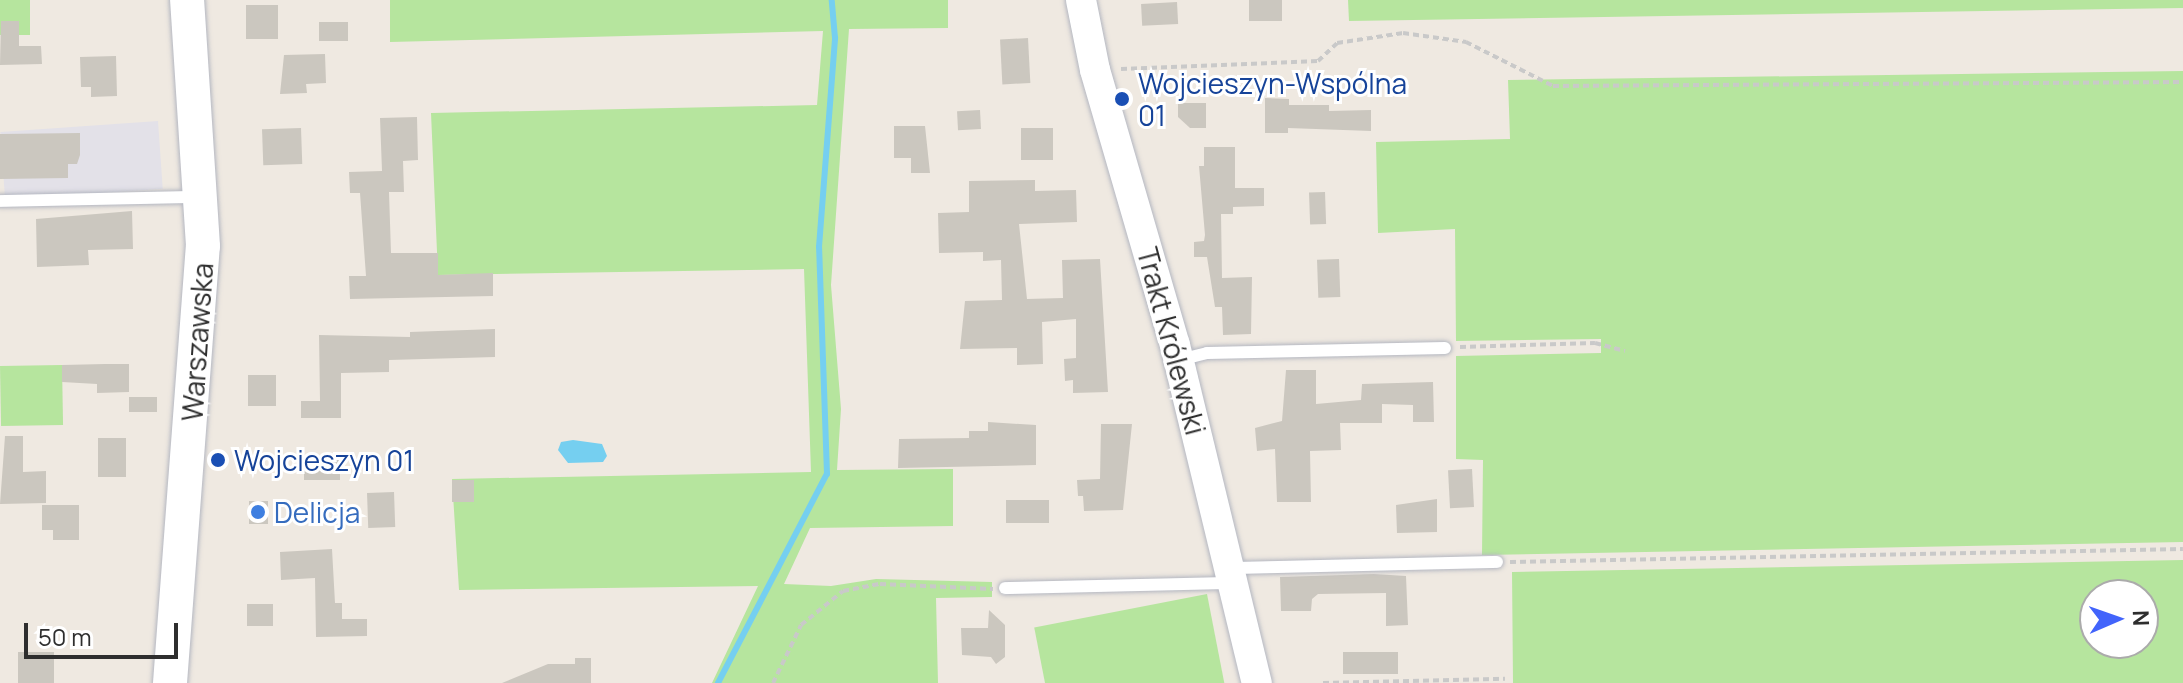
<!DOCTYPE html>
<meta charset="utf-8">
<style>
body{margin:0}
#map{position:relative;width:2183px;height:683px;overflow:hidden;background:#efe9e1;font-family:Manrope,sans-serif}
div>[style]{position:absolute}
[style*='--x']{left:calc(var(--x)*1px);top:calc(var(--y)*1px);width:calc(var(--w)*1px);rotate:calc(var(--a)*1deg)}
.industrial>*{inset:0;background:#e3e1e8;transform-origin:0 0}
.green>*{inset:0;background:#b6e59e;transform-origin:0 0}
.water>*{inset:0;background:#75cff0}
.stream>*{height:6px;margin:-3px;padding:0 3px;transform-origin:3px;border-radius:3px;background:#75cff0}
.building>*{inset:0;background:#cbc7bf;transform-origin:0 0}
.path>*{height:4px;margin-top:-2px;transform-origin:0;background:repeating-linear-gradient(90deg,#c9c9c9 0 6px,transparent 0 10px)}
.roads{filter:drop-shadow(0 0 2px #b4b7c1) drop-shadow(0 0 2px #b4b7c1)}
.service>*{height:12px;margin:-6px;padding:0 6px;transform-origin:6px;border-radius:6px;background:#fff}
.tertiary>*{height:30px;margin:-15px;padding:0 15px;transform-origin:15px;border-radius:15px;background:#fff}
.secondary>*{height:34px;margin:-17px;padding:0 17px;transform-origin:17px;border-radius:17px;background:#fff}
.dots>*{width:22px;height:22px;translate:-50% -50%;box-sizing:border-box;border:4px solid #fff;border-radius:50%}
span{translate:-50% -50%;white-space:nowrap;text-align:center;line-height:1.15;-webkit-text-stroke:6px #fff;paint-order:stroke}
.transit-label{font-size:28px;color:#164399}
.left{translate:0 -50%;text-align:left}
.street-label{font-size:28px;color:#2e2e2e}
.shop-label{font-size:28px;color:#366cbe}
.north{position:absolute;left:2079px;top:579px;width:80px;height:80px;box-sizing:border-box;background:#fff;border:2px solid #ababab;border-radius:50%;rotate:88deg;font-size:22px;font-weight:700;line-height:32px;text-align:center;color:#2e2e2e}
.north::after{content:'';display:block;margin:auto;width:28px;height:36px;background:#4264fb;clip-path:polygon(50% 0,100% 100%,50% 72%,0 100%)}
.scale{position:absolute;left:24px;top:623px;width:154px;height:36px;box-sizing:border-box;border:4px solid #2e2e2e;border-top:0;padding-left:10px;font-size:24px;line-height:28px;white-space:nowrap;color:#2e2e2e;-webkit-text-stroke:6px #fff;paint-order:stroke}
</style>
<div id="map">
<div class="industrial">
<div style="left:158px;top:121px;width:68px;height:158px;rotate:86deg"></div>
</div>
<div class="green">
<div style="left:0;top:0;width:30px;height:35px"></div>
<div style="clip-path:polygon(390px 0,948px 0,948px 28px,849px 29px,831px 285px,841px 409px,837px 470px,953px 469px,953px 526px,810px 528px,784px 584px,831px 586px,876px 579px,992px 582px,992px 597px,936px 598px,938px 683px,712px 683px,758px 586px,459px 590px,452px 479px,811px 472px,804px 269px,438px 275px,431px 113px,817px 105px,823px 31px,390px 42px)"></div>
<div style="clip-path:polygon(1348px 0,2183px 0,2183px 8px,1349px 21px)"></div>
<div style="clip-path:polygon(2183px 71px,2183px 542px,1482px 555px,1483px 460px,1456px 459px,1456px 356px,1601px 353px,1601px 339px,1456px 341px,1455px 229px,1378px 233px,1376px 142px,1510px 139px,1508px 80px)"></div>
<div style="left:62px;top:365px;width:60px;height:62px;rotate:89deg"></div>
<div style="clip-path:polygon(evenodd,2183px 560px,2183px 683px,1513px 683px,1512px 572px,2183px 560px,2095px 595px,2143px 595px,2143px 643px,2095px 643px,2095px 595px)"></div>
<div style="left:1207px;top:594px;width:91px;height:176px;rotate:79deg"></div>
</div>
<div class="water">
<div style="clip-path:polygon(573px 440px,602px 444px,607px 456px,603px 462px,568px 463px,558px 450px,561px 442px)"></div>
</div>
<div class="stream">
<div style="--x:718;--y:683;--w:236;--a:-62.5"></div>
<div style="--x:827;--y:474;--w:227;--a:-92"></div>
<div style="--x:819;--y:247;--w:210;--a:-85.6"></div>
<div style="--x:835;--y:38;--w:38;--a:-95"></div>
</div>
<div class="building">
<div style="left:1282px;top:0;width:21px;height:33px;rotate:90deg"></div>
<div style="left:1177px;top:2px;width:22px;height:36px;rotate:87deg"></div>
<div style="left:246px;top:5px;width:32px;height:34px"></div>
<div style="clip-path:polygon(1px 21px,19px 21px,19px 46px,41px 46px,42px 64px,0 65px)"></div>
<div style="left:319px;top:22px;width:29px;height:19px"></div>
<div style="left:1028px;top:38px;width:45px;height:28px;rotate:87deg"></div>
<div style="clip-path:polygon(325px 54px,326px 83px,306px 84px,307px 93px,280px 94px,284px 55px)"></div>
<div style="clip-path:polygon(116px 56px,117px 96px,91px 97px,91px 87px,81px 87px,80px 57px)"></div>
<div style="clip-path:polygon(1265px 98px,1289px 99px,1289px 105px,1329px 105px,1329px 111px,1371px 110px,1371px 131px,1288px 128px,1288px 133px,1265px 133px)"></div>
<div style="clip-path:polygon(1178px 103px,1206px 103px,1206px 128px,1190px 128px,1178px 117px)"></div>
<div style="left:980px;top:110px;width:19px;height:23px;rotate:87deg"></div>
<div style="clip-path:polygon(417px 117px,418px 160px,403px 161px,404px 192px,389px 192px,391px 253px,438px 253px,438px 275px,493px 273px,493px 296px,350px 299px,349px 276px,366px 276px,360px 193px,350px 193px,349px 172px,382px 171px,380px 118px)"></div>
<div style="clip-path:polygon(894px 126px,925px 126px,930px 173px,911px 173px,911px 158px,894px 158px)"></div>
<div style="left:301px;top:128px;width:36px;height:39px;rotate:88deg"></div>
<div style="left:1021px;top:128px;width:32px;height:32px"></div>
<div style="clip-path:polygon(80px 133px,80px 155px,77px 164px,68px 164px,68px 178px,0 179px,0 134px)"></div>
<div style="clip-path:polygon(1204px 147px,1235px 147px,1235px 188px,1264px 188px,1264px 206px,1233px 207px,1233px 214px,1221px 214px,1222px 278px,1252px 277px,1251px 334px,1223px 335px,1222px 307px,1215px 307px,1207px 257px,1194px 257px,1194px 242px,1204px 241px,1205px 235px,1199px 166px,1204px 166px)"></div>
<div style="clip-path:polygon(1035px 180px,1035px 191px,1076px 190px,1077px 222px,1019px 224px,1027px 299px,1063px 298px,1062px 260px,1100px 259px,1108px 392px,1073px 393px,1073px 380px,1065px 381px,1064px 359px,1076px 358px,1076px 319px,1042px 322px,1043px 364px,1017px 365px,1017px 348px,960px 349px,965px 301px,1002px 300px,1001px 260px,983px 261px,983px 252px,939px 253px,938px 213px,969px 212px,969px 181px)"></div>
<div style="left:1325px;top:192px;width:32px;height:16px;rotate:88deg"></div>
<div style="clip-path:polygon(132px 211px,133px 249px,88px 250px,89px 265px,37px 267px,36px 219px)"></div>
<div style="left:1339px;top:259px;width:38px;height:22px;rotate:88deg"></div>
<div style="clip-path:polygon(495px 329px,495px 357px,389px 360px,389px 372px,341px 373px,341px 418px,301px 418px,301px 401px,320px 401px,319px 335px,410px 337px,410px 332px)"></div>
<div style="clip-path:polygon(105px 364px,129px 364px,129px 392px,97px 393px,97px 384px,62px 382px,62px 365px)"></div>
<div style="clip-path:polygon(1286px 370px,1316px 370px,1316px 404px,1361px 400px,1362px 384px,1433px 382px,1434px 422px,1413px 422px,1413px 405px,1382px 404px,1382px 423px,1340px 423px,1341px 450px,1310px 451px,1311px 502px,1277px 502px,1275px 449px,1257px 451px,1255px 428px,1282px 421px)"></div>
<div style="left:248px;top:375px;width:28px;height:31px"></div>
<div style="left:129px;top:397px;width:28px;height:15px"></div>
<div style="clip-path:polygon(988px 422px,1036px 425px,1036px 465px,898px 468px,899px 439px,969px 438px,969px 431px,988px 431px)"></div>
<div style="clip-path:polygon(1101px 424px,1132px 424px,1123px 510px,1084px 511px,1083px 496px,1078px 496px,1077px 480px,1100px 479px)"></div>
<div style="clip-path:polygon(5px 436px,23px 436px,23px 472px,46px 471px,46px 503px,0 504px)"></div>
<div style="left:98px;top:438px;width:28px;height:39px"></div>
<div style="left:340px;top:460px;width:20px;height:36px;rotate:90deg"></div>
<div style="left:1472px;top:469px;width:38px;height:24px;rotate:87deg"></div>
<div style="left:474px;top:480px;width:22px;height:22px;rotate:90deg"></div>
<div style="left:394px;top:492px;width:35px;height:27px;rotate:88deg"></div>
<div style="clip-path:polygon(1437px 499px,1437px 532px,1397px 533px,1396px 505px)"></div>
<div style="left:1049px;top:500px;width:23px;height:43px;rotate:90deg"></div>
<div style="left:249px;top:501px;width:19px;height:23px"></div>
<div style="clip-path:polygon(42px 505px,79px 505px,79px 540px,53px 540px,53px 530px,42px 530px)"></div>
<div style="clip-path:polygon(332px 549px,335px 603px,342px 603px,342px 619px,367px 619px,367px 636px,316px 637px,315px 578px,281px 580px,280px 552px)"></div>
<div style="clip-path:polygon(1374px 574px,1406px 576px,1408px 625px,1386px 626px,1386px 593px,1318px 594px,1312px 599px,1311px 611px,1281px 611px,1280px 577px)"></div>
<div style="left:247px;top:604px;width:26px;height:22px"></div>
<div style="clip-path:polygon(989px 610px,1005px 625px,1005px 657px,996px 664px,991px 657px,962px 655px,961px 628px,988px 628px)"></div>
<div style="left:18px;top:652px;width:36px;height:31px"></div>
<div style="left:1398px;top:652px;width:22px;height:55px;rotate:90deg"></div>
<div style="clip-path:polygon(575px 658px,591px 658px,591px 683px,502px 683px,548px 664px,575px 664px)"></div>
</div>
<div class="path">
<div style="--x:1121;--y:69;--w:197;--a:-2.3"></div>
<div style="--x:1318;--y:61;--w:26;--a:-43"></div>
<div style="--x:1337;--y:43;--w:67;--a:-8.6"></div>
<div style="--x:1403;--y:33;--w:64;--a:8.1"></div>
<div style="--x:1466;--y:42;--w:97;--a:26.8"></div>
<div style="--x:1553;--y:86;--w:630;--a:-0.36"></div>
<div style="--x:1460;--y:347;--w:135;--a:-1.7"></div>
<div style="--x:1595;--y:343;--w:31;--a:15"></div>
<div style="--x:1510;--y:562;--w:673;--a:-1.11"></div>
<div style="--x:773;--y:683;--w:64;--a:-64.2"></div>
<div style="--x:801;--y:625;--w:54;--a:-39"></div>
<div style="--x:843;--y:591;--w:38;--a:-11"></div>
<div style="--x:880;--y:584;--w:113;--a:2.5"></div>
<div style="--x:1323;--y:683;--w:182;--a:-1.3"></div>
</div>
<div class="roads">
<div class="service">
<div style="--x:0;--y:201;--w:196;--a:-1.2"></div>
<div style="--x:1179;--y:360;--w:29;--a:-14"></div>
<div style="--x:1207;--y:353;--w:238;--a:-1.2"></div>
<div style="--x:1230;--y:568;--w:267;--a:-1.3"></div>
<div style="--x:1005;--y:588;--w:227;--a:-1.3"></div>
</div>
<div class="tertiary">
<div style="--x:1081;--y:0;--w:71;--a:78.7"></div>
<div style="--x:1095;--y:70;--w:286;--a:73.8"></div>
<div style="--x:1175;--y:345;--w:348;--a:76.4"></div>
</div>
<div class="secondary">
<div style="--x:170;--y:683;--w:438;--a:-85.7"></div>
<div style="--x:203;--y:246;--w:247;--a:-93.7"></div>
</div>
</div>
<div class="dots">
<div style="left:1122px;top:99px;background:#1a4fb4"></div>
<div style="left:218px;top:460px;background:#1a4fb4"></div>
<div style="left:258px;top:512px;background:#3f7fe0"></div>
</div>
<div class="transit-label">
<span class="left" style="left:1138px;top:99px">Wojcieszyn-Wspólna<br>01</span>
<span class="left" style="left:234px;top:460px">Wojcieszyn 01</span>
</div>
<div class="street-label">
<span style="left:1172px;top:341px;rotate:75deg">Trakt Królewski</span>
<span style="left:197px;top:342px;rotate:-86deg">Warszawska</span>
</div>
<div class="shop-label">
<span class="left" style="left:274px;top:512px">Delicja</span>
</div>
<div class="north">N</div>
<div class="scale">50 m</div>
</div>
